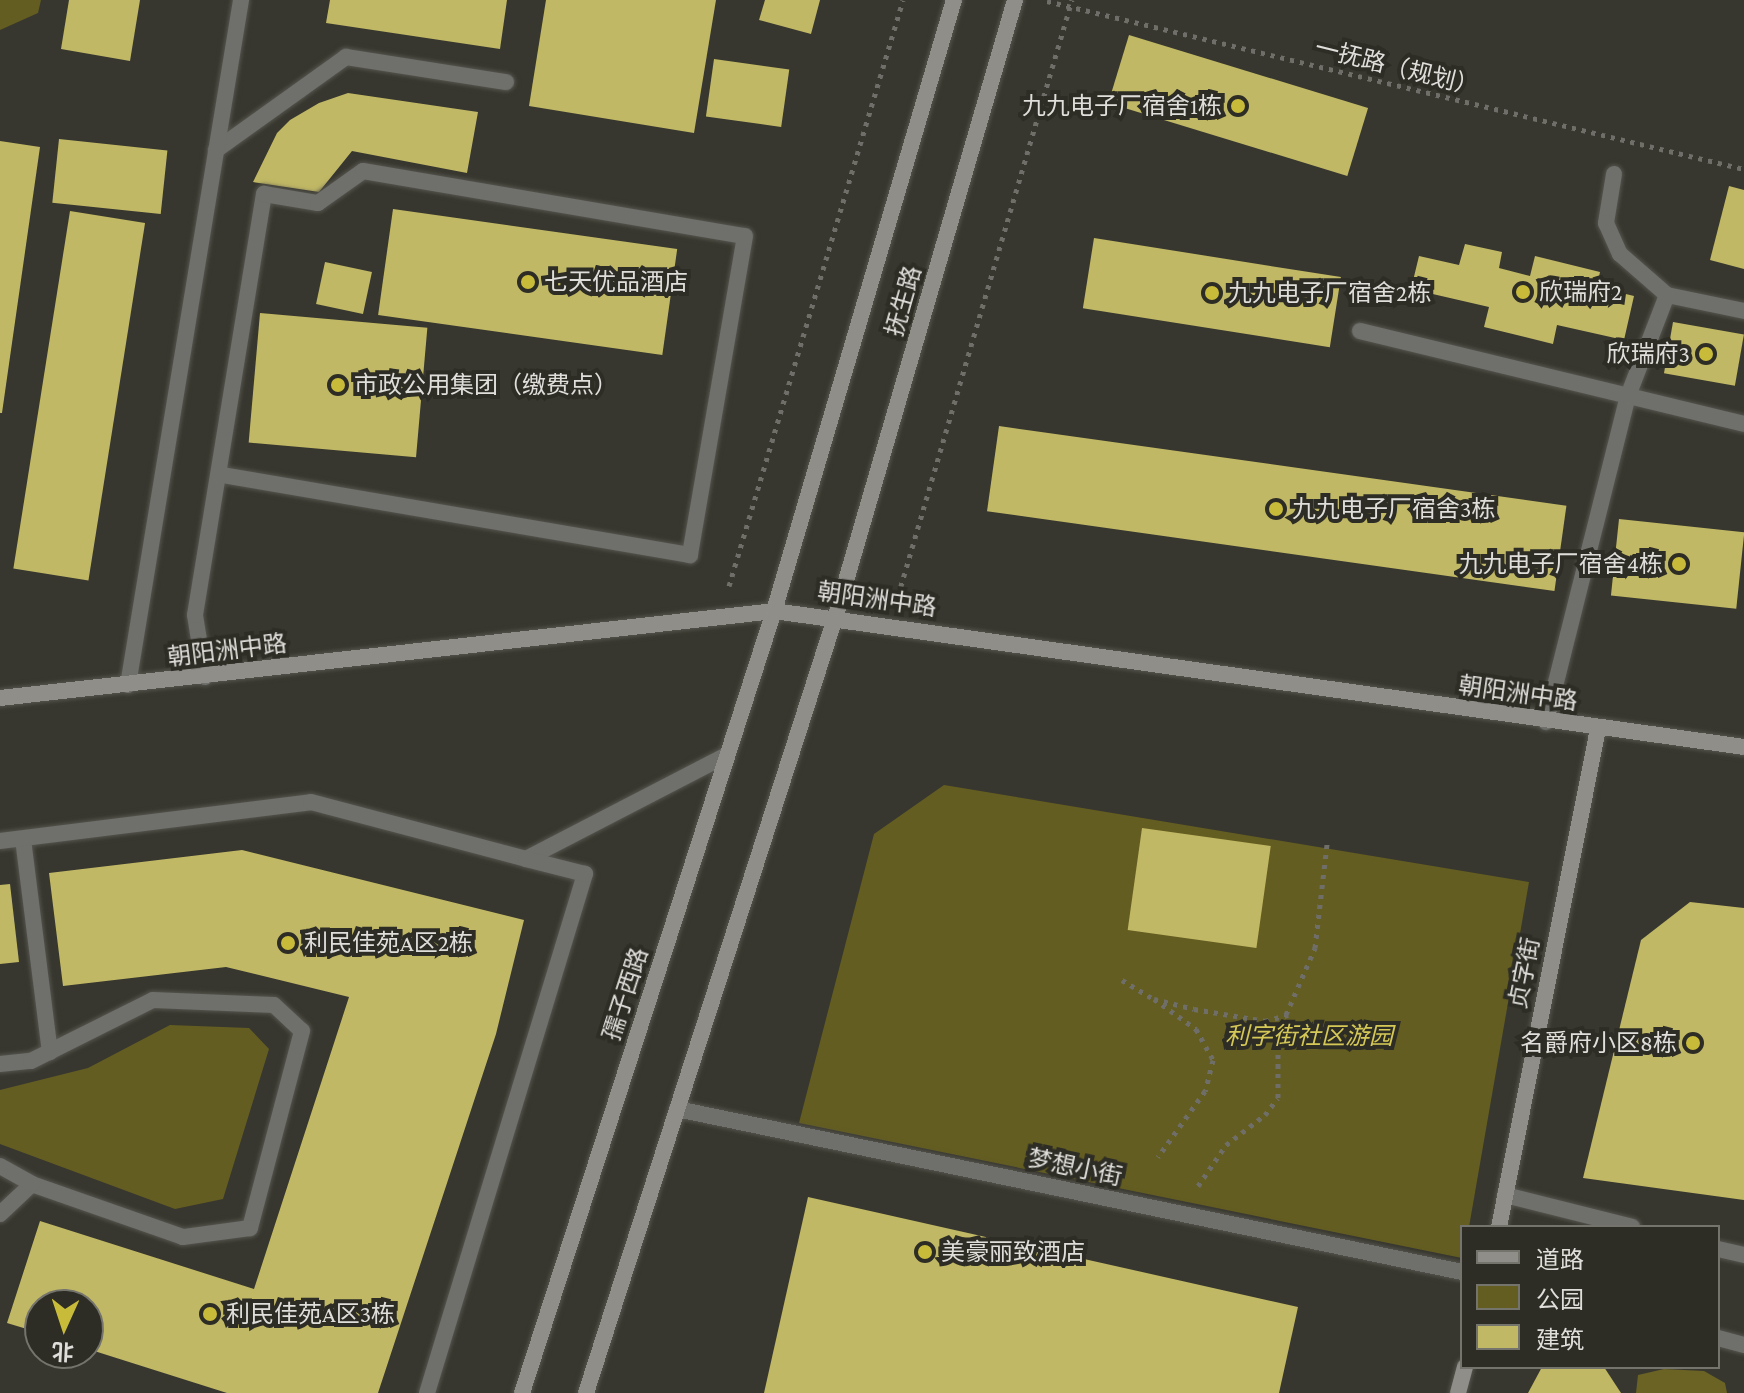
<!DOCTYPE html>
<meta charset="utf-8">
<style>
body{margin:0}
#map{position:relative;width:1744px;height:1393px;overflow:hidden;background:#37372f;font-family:"Crimson Pro","Noto Sans SC",serif}
div>[style]{position:absolute}
[style*='--x']{left:calc(var(--x)*1px);top:calc(var(--y)*1px);width:calc(var(--w)*1px);rotate:calc(var(--a)*1deg)}
.green>*{inset:0;background:#645d21}
.forest>*{inset:0;background:#6a6323}
.building>*{inset:0;background:#c1b865;transform-origin:0 0}
.path>*{height:5px;margin-top:-2.5px;transform-origin:0;background:repeating-linear-gradient(90deg,#6f6e68 0 4px,transparent 0 10px)}
.roads{filter:drop-shadow(0 0 2px #55554e) drop-shadow(0 0 2px #55554e)}
.lane>*{height:16px;margin:-8px;padding:0 8px;transform-origin:8px;border-radius:8px;background:#6f6f6b}
.street>*{height:16px;margin:-8px;padding:0 8px;transform-origin:8px;border-radius:8px;background:#6f6f6b}
.secondary>*{height:16px;margin:-8px;padding:0 8px;transform-origin:8px;border-radius:8px;background:#8f8e89}
.dots>*{width:22px;height:22px;translate:-50% -50%;box-sizing:border-box;border:4px solid #2d2d25;border-radius:50%}
span{translate:-50% -50%;white-space:nowrap;text-align:center;line-height:1.15;-webkit-text-stroke:8px #2d2d25;paint-order:stroke}
.street-label{font-size:24px;color:#dfdeda}
.poi-label{font-size:24px;color:#dfdeda}
.right{translate:-100% -50%;text-align:right}
.left{translate:0 -50%;text-align:left}
.park-label{font-size:24px;color:#d5c856;font-style:italic}
.legend{position:absolute;left:1460px;top:1225px;width:260px;height:144px;box-sizing:border-box;background:#2d2d25;border:2px solid #74746d;margin:0;padding:10px 14px;list-style:none;font-size:24px;color:#dfdeda}
.legend li{display:flex;align-items:center;gap:16px;height:40px}
.legend b{width:40px;border:2px solid #74746d}
.north{position:absolute;left:24px;top:1289px;width:80px;height:80px;box-sizing:border-box;background:#2d2d25;border:2px solid #74746d;border-radius:50%;rotate:183deg;font-size:22px;font-weight:700;line-height:32px;text-align:center;color:#dfdeda}
.north::after{content:'';display:block;margin:auto;width:28px;height:36px;background:#c9bb3a;clip-path:polygon(50% 0,100% 100%,50% 72%,0 100%)}
</style>
<div id="map">
<div class="green">
<div style="clip-path:polygon(0 0,41px 0,38px 13px,0 30px)"></div>
<div style="clip-path:polygon(944px 785px,1529px 882px,1469px 1227px,1462px 1227px,1462px 1258px,799px 1123px,874px 834px)"></div>
<div style="clip-path:polygon(170px 1025px,249px 1028px,269px 1049px,223px 1199px,175px 1209px,0 1144px,0 1090px,88px 1068px)"></div>
</div>
<div class="forest">
<div style="clip-path:polygon(1664px 1369px,1704px 1371px,1725px 1383px,1727px 1393px,1636px 1393px,1638px 1375px)"></div>
</div>
<div class="building">
<div style="clip-path:polygon(69px 0,140px 0,130px 61px,61px 49px)"></div>
<div style="clip-path:polygon(330px 0,507px 0,500px 49px,326px 23px)"></div>
<div style="clip-path:polygon(546px 0,716px 0,694px 133px,529px 106px)"></div>
<div style="clip-path:polygon(765px 0,820px 0,811px 34px,759px 20px)"></div>
<div style="left:1129px;top:35px;width:250px;height:71px;rotate:17deg"></div>
<div style="left:714px;top:59px;width:76px;height:58px;rotate:8deg"></div>
<div style="clip-path:polygon(348px 93px,478px 112px,467px 173px,352px 151px,319px 192px,253px 182px,277px 133px,290px 120px,319px 103px)"></div>
<div style="left:59px;top:139px;width:109px;height:64px;rotate:6deg"></div>
<div style="clip-path:polygon(0 141px,40px 147px,2px 413px,0 413px)"></div>
<div style="clip-path:polygon(1729px 186px,1744px 190px,1744px 269px,1710px 260px)"></div>
<div style="left:393px;top:209px;width:287px;height:107px;rotate:8deg"></div>
<div style="left:70px;top:211px;width:76px;height:362px;rotate:9deg"></div>
<div style="left:1094px;top:238px;width:250px;height:71px;rotate:9deg"></div>
<div style="clip-path:polygon(1465px 244px,1502px 252px,1499px 268px,1530px 276px,1535px 256px,1600px 272px,1597px 287px,1634px 296px,1624px 340px,1557px 325px,1553px 344px,1484px 327px,1489px 307px,1411px 289px,1419px 256px,1459px 265px)"></div>
<div style="left:325px;top:262px;width:48px;height:43px;rotate:12deg"></div>
<div style="left:260px;top:313px;width:168px;height:130px;rotate:5deg"></div>
<div style="left:1673px;top:322px;width:72px;height:52px;rotate:10deg"></div>
<div style="left:999px;top:426px;width:573px;height:86px;rotate:8deg"></div>
<div style="left:1619px;top:519px;width:126px;height:77px;rotate:6deg"></div>
<div style="left:1142px;top:828px;width:130px;height:103px;rotate:8deg"></div>
<div style="clip-path:polygon(242px 850px,524px 920px,496px 1034px,378px 1393px,227px 1393px,88px 1349px,88px 1305px,40px 1305px,40px 1333px,7px 1323px,40px 1221px,254px 1289px,349px 997px,226px 967px,63px 986px,49px 873px)"></div>
<div style="clip-path:polygon(10px 884px,19px 962px,0 964px,0 885px)"></div>
<div style="clip-path:polygon(1690px 902px,1744px 908px,1744px 1200px,1583px 1178px,1641px 940px)"></div>
<div style="clip-path:polygon(808px 1197px,1298px 1307px,1279px 1393px,764px 1393px)"></div>
<div style="clip-path:polygon(1542px 1367px,1604px 1367px,1621px 1393px,1528px 1393px)"></div>
</div>
<div class="path">
<div style="--x:1047;--y:1;--w:717;--a:13.55"></div>
<div style="--x:729;--y:586;--w:611;--a:-73.46"></div>
<div style="--x:898;--y:596;--w:621;--a:-73.73"></div>
<div style="--x:1122;--y:980;--w:37;--a:31"></div>
<div style="--x:1154;--y:999;--w:41;--a:14"></div>
<div style="--x:1194;--y:1009;--w:72;--a:9.6"></div>
<div style="--x:1265;--y:1021;--w:24;--a:-15"></div>
<div style="--x:1154;--y:999;--w:52;--a:35.5"></div>
<div style="--x:1196;--y:1029;--w:35;--a:61"></div>
<div style="--x:1213;--y:1060;--w:32;--a:104"></div>
<div style="--x:1205;--y:1091;--w:81;--a:125.5"></div>
<div style="--x:1198;--y:1186;--w:50;--a:-55.7"></div>
<div style="--x:1226;--y:1145;--w:49;--a:-37.6"></div>
<div style="--x:1265;--y:1115;--w:21;--a:-53"></div>
<div style="--x:1278;--y:1098;--w:65;--a:-90"></div>
<div style="--x:1278;--y:1033;--w:93;--a:-66.5"></div>
<div style="--x:1315;--y:948;--w:105;--a:-83.4"></div>
</div>
<div class="roads">
<div class="lane">
<div style="--x:216;--y:150;--w:160;--a:-35.6"></div>
<div style="--x:346;--y:57;--w:162;--a:8.9"></div>
<div style="--x:1614;--y:174;--w:50;--a:99.3"></div>
<div style="--x:1606;--y:223;--w:34;--a:66"></div>
<div style="--x:1620;--y:254;--w:62;--a:41.1"></div>
<div style="--x:1667;--y:295;--w:79;--a:11.7"></div>
<div style="--x:1360;--y:331;--w:395;--a:13.6"></div>
<div style="--x:128;--y:685;--w:694;--a:-80.63"></div>
<div style="--x:1546;--y:722;--w:336;--a:-75.9"></div>
<div style="--x:1628;--y:396;--w:108;--a:-68.9"></div>
<div style="--x:23;--y:839;--w:215;--a:82.8"></div>
<div style="--x:0;--y:1064;--w:31;--a:-6"></div>
<div style="--x:31;--y:1061;--w:136;--a:-26.6"></div>
<div style="--x:153;--y:1000;--w:121;--a:2.4"></div>
<div style="--x:274;--y:1005;--w:38;--a:43"></div>
<div style="--x:302;--y:1031;--w:204;--a:104.8"></div>
<div style="--x:250;--y:1228;--w:68;--a:172.3"></div>
<div style="--x:183;--y:1237;--w:160;--a:-160.7"></div>
<div style="--x:32;--y:1184;--w:44;--a:136.8"></div>
<div style="--x:0;--y:1166;--w:37;--a:29"></div>
<div style="--x:1505;--y:1195;--w:131;--a:14.1"></div>
<div style="--x:1718;--y:1249;--w:27;--a:13"></div>
<div style="--x:1718;--y:1338;--w:27;--a:15"></div>
</div>
<div class="street">
<div style="--x:205;--y:677;--w:63;--a:-99.2"></div>
<div style="--x:195;--y:615;--w:427;--a:-80.7"></div>
<div style="--x:264;--y:194;--w:55;--a:9.5"></div>
<div style="--x:318;--y:203;--w:55;--a:-35.4"></div>
<div style="--x:363;--y:171;--w:387;--a:9.7"></div>
<div style="--x:745;--y:236;--w:324;--a:99.8"></div>
<div style="--x:690;--y:555;--w:476;--a:-170.3"></div>
<div style="--x:0;--y:841;--w:313;--a:-7.1"></div>
<div style="--x:311;--y:802;--w:222;--a:14.8"></div>
<div style="--x:526;--y:859;--w:226;--a:-27.4"></div>
<div style="--x:677;--y:1109;--w:802;--a:11.73"></div>
<div style="--x:427;--y:1393;--w:543;--a:-73.07"></div>
<div style="--x:585;--y:874;--w:61;--a:-165.7"></div>
</div>
<div class="secondary">
<div style="--x:0;--y:698;--w:779;--a:-6.41"></div>
<div style="--x:774;--y:611;--w:979;--a:7.98"></div>
<div style="--x:1499;--y:1227;--w:508;--a:-78.76"></div>
<div style="--x:522;--y:1393;--w:822;--a:-72.14"></div>
<div style="--x:774;--y:611;--w:637;--a:-73.59"></div>
<div style="--x:586;--y:1393;--w:817;--a:-72.19"></div>
<div style="--x:836;--y:615;--w:641;--a:-73.77"></div>
<div style="--x:1458;--y:1393;--w:27;--a:-75"></div>
</div>
</div>
<div class="dots">
<div style="left:1238px;top:106px;background:#c9bb3a"></div>
<div style="left:528px;top:282px;background:#c9bb3a"></div>
<div style="left:1523px;top:292px;background:#c9bb3a"></div>
<div style="left:1212px;top:293px;background:#c9bb3a"></div>
<div style="left:1706px;top:354px;background:#c9bb3a"></div>
<div style="left:338px;top:385px;background:#c9bb3a"></div>
<div style="left:1276px;top:509px;background:#c9bb3a"></div>
<div style="left:1679px;top:564px;background:#c9bb3a"></div>
<div style="left:288px;top:943px;background:#c9bb3a"></div>
<div style="left:1693px;top:1043px;background:#c9bb3a"></div>
<div style="left:925px;top:1252px;background:#c9bb3a"></div>
<div style="left:210px;top:1314px;background:#c9bb3a"></div>
</div>
<div class="street-label">
<span style="left:1397px;top:67px;rotate:14deg">一抚路（规划）</span>
<span style="left:903px;top:301px;rotate:-74deg">抚生路</span>
<span style="left:877px;top:599px;rotate:8deg">朝阳洲中路</span>
<span style="left:227px;top:650px;rotate:-7deg">朝阳洲中路</span>
<span style="left:1518px;top:693px;rotate:8deg">朝阳洲中路</span>
<span style="left:1524px;top:973px;rotate:-79deg">贞字街</span>
<span style="left:625px;top:994px;rotate:-72deg">孺子西路</span>
<span style="left:1075px;top:1167px;rotate:12deg">梦想小街</span>
</div>
<div class="poi-label">
<span class="right" style="left:1222px;top:106px">九九电子厂宿舍1栋</span>
<span class="left" style="left:544px;top:282px">七天优品酒店</span>
<span class="left" style="left:1539px;top:292px">欣瑞府2</span>
<span class="left" style="left:1228px;top:293px">九九电子厂宿舍2栋</span>
<span class="right" style="left:1690px;top:354px">欣瑞府3</span>
<span class="left" style="left:354px;top:385px">市政公用集团（缴费点）</span>
<span class="left" style="left:1292px;top:509px">九九电子厂宿舍3栋</span>
<span class="right" style="left:1663px;top:564px">九九电子厂宿舍4栋</span>
<span class="left" style="left:304px;top:943px">利民佳苑A区2栋</span>
<span class="right" style="left:1677px;top:1043px">名爵府小区8栋</span>
<span class="left" style="left:941px;top:1252px">美豪丽致酒店</span>
<span class="left" style="left:226px;top:1314px">利民佳苑A区3栋</span>
</div>
<div class="park-label">
<span style="left:1309px;top:1036px">利字街社区游园</span>
</div>
<ul class="legend">
<li><b style="height:10px;background:#8f8e89"></b>道路</li>
<li><b style="height:22px;background:#645d21"></b>公园</li>
<li><b style="height:22px;background:#c1b865"></b>建筑</li>
</ul>
<div class="north">北</div>
</div>
